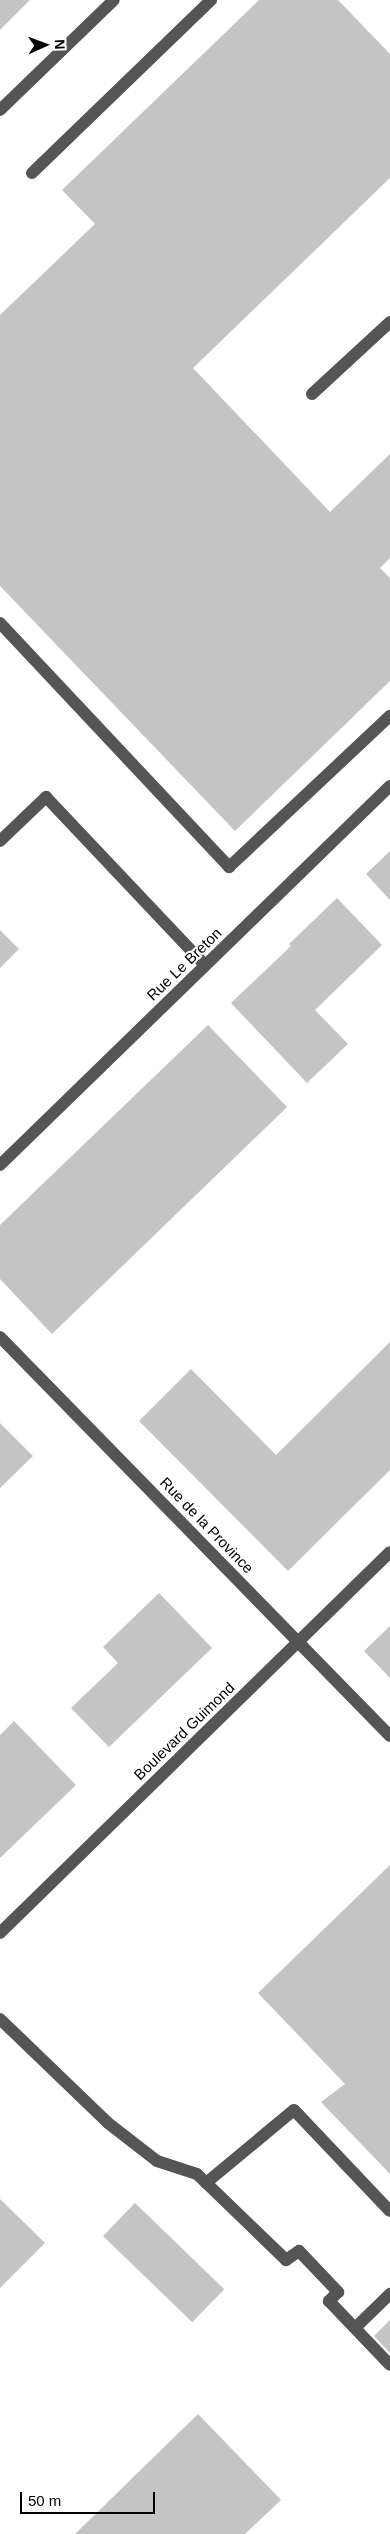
<!DOCTYPE html>
<style>
body{margin:0}
#map{position:relative;width:390px;height:2534px;overflow:hidden;background:#fff;font-family:Helvetica,sans-serif}
div>[style]{position:absolute}
[style*='--x']{left:calc(var(--x)*1px);top:calc(var(--y)*1px);width:calc(var(--w)*1px);rotate:calc(var(--a)*1deg)}
.building>*{inset:0;background:#c4c4c4;transform-origin:0 0}
.minor>*{height:12px;margin:-6px;padding:0 6px;transform-origin:6px;border-radius:6px;background:#555}
span{translate:-50% -50%;white-space:nowrap;text-align:center;line-height:1.15;-webkit-text-stroke:4px #fff;paint-order:stroke}
.street-label{font-size:15px;color:#000}
.north{position:absolute;left:20px;top:20px;width:50px;height:50px;-webkit-text-stroke:4px #fff;paint-order:stroke;rotate:88deg;font-size:14px;font-weight:700;line-height:20px;text-align:center;color:#000}
.north::after{content:'';display:block;margin:auto;width:18px;height:22px;background:#000;clip-path:polygon(50% 0,100% 100%,50% 72%,0 100%)}
.scale{position:absolute;left:20px;top:2492px;width:135px;height:22px;box-sizing:border-box;border:2px solid #000;border-top:0;padding-left:6px;font-size:15px;line-height:18px;white-space:nowrap;color:#000;-webkit-text-stroke:4px #fff;paint-order:stroke}
</style>
<div id="map">
<div class="building">
<div style="clip-path:polygon(0 0,30px 0,0 30px)"></div>
<div style="clip-path:polygon(259px 0,338px 0,390px 54px,390px 178px,193px 368px,330px 512px,390px 454px,390px 558px,380px 568px,390px 578px,390px 681px,235px 831px,0 586px,0 315px,95px 224px,62px 190px)"></div>
<div style="clip-path:polygon(390px 851px,390px 900px,366px 874px)"></div>
<div style="clip-path:polygon(337px 898px,382px 945px,315px 1010px,348px 1044px,307px 1083px,231px 1003px,291px 946px,289px 944px)"></div>
<div style="clip-path:polygon(0 930px,19px 949px,0 968px)"></div>
<div style="clip-path:polygon(208px 1025px,287px 1107px,52px 1334px,0 1279px,0 1225px)"></div>
<div style="clip-path:polygon(390px 1342px,390px 1470px,288px 1571px,139px 1421px,191px 1369px,276px 1455px)"></div>
<div style="clip-path:polygon(0 1423px,33px 1456px,0 1488px)"></div>
<div style="clip-path:polygon(159px 1593px,212px 1648px,109px 1747px,71px 1708px,118px 1663px,103px 1647px)"></div>
<div style="clip-path:polygon(390px 1626px,390px 1678px,364px 1651px)"></div>
<div style="clip-path:polygon(14px 1721px,76px 1785px,0 1858px,0 1735px)"></div>
<div style="clip-path:polygon(390px 1865px,390px 2174px,321px 2102px,345px 2084px,258px 1993px)"></div>
<div style="clip-path:polygon(0 2199px,45px 2243px,0 2288px)"></div>
<div style="left:135px;top:2203px;width:124px;height:46px;rotate:44deg"></div>
<div style="clip-path:polygon(390px 2320px,390px 2353px,374px 2336px)"></div>
<div style="clip-path:polygon(198px 2414px,281px 2500px,245px 2534px,75px 2534px)"></div>
</div>
<div class="minor">
<div style="--x:0;--y:110;--w:158;--a:-44"></div>
<div style="--x:32;--y:173;--w:249;--a:-44"></div>
<div style="--x:312;--y:394;--w:106;--a:-42.7"></div>
<div style="--x:0;--y:623;--w:335;--a:46.8"></div>
<div style="--x:229;--y:867;--w:221;--a:-43.2"></div>
<div style="--x:0;--y:841;--w:64;--a:-43.7"></div>
<div style="--x:46;--y:797;--w:231;--a:46.6"></div>
<div style="--x:0;--y:1165;--w:544;--a:-44.18"></div>
<div style="--x:0;--y:1337;--w:558;--a:45.65"></div>
<div style="--x:0;--y:1933;--w:545;--a:-44.33"></div>
<div style="--x:0;--y:2019;--w:150;--a:43.9"></div>
<div style="--x:108;--y:2123;--w:62;--a:37.8"></div>
<div style="--x:157;--y:2161;--w:42;--a:18"></div>
<div style="--x:197;--y:2174;--w:124;--a:44"></div>
<div style="--x:286;--y:2260;--w:16;--a:-35"></div>
<div style="--x:299;--y:2251;--w:57;--a:46.4"></div>
<div style="--x:338;--y:2292;--w:13;--a:135"></div>
<div style="--x:329;--y:2301;--w:88;--a:46.4"></div>
<div style="--x:206;--y:2183;--w:114;--a:-39.7"></div>
<div style="--x:294;--y:2110;--w:139;--a:46.5"></div>
<div style="--x:355;--y:2328;--w:49;--a:-44.2"></div>
</div>
<div class="street-label">
<span style="left:184px;top:964px;rotate:-44deg">Rue Le Breton</span>
<span style="left:207px;top:1525px;rotate:46deg">Rue de la Province</span>
<span style="left:184px;top:1731px;rotate:-44deg">Boulevard Guimond</span>
</div>
<div class="north">N</div>
<div class="scale">50 m</div>
</div>
